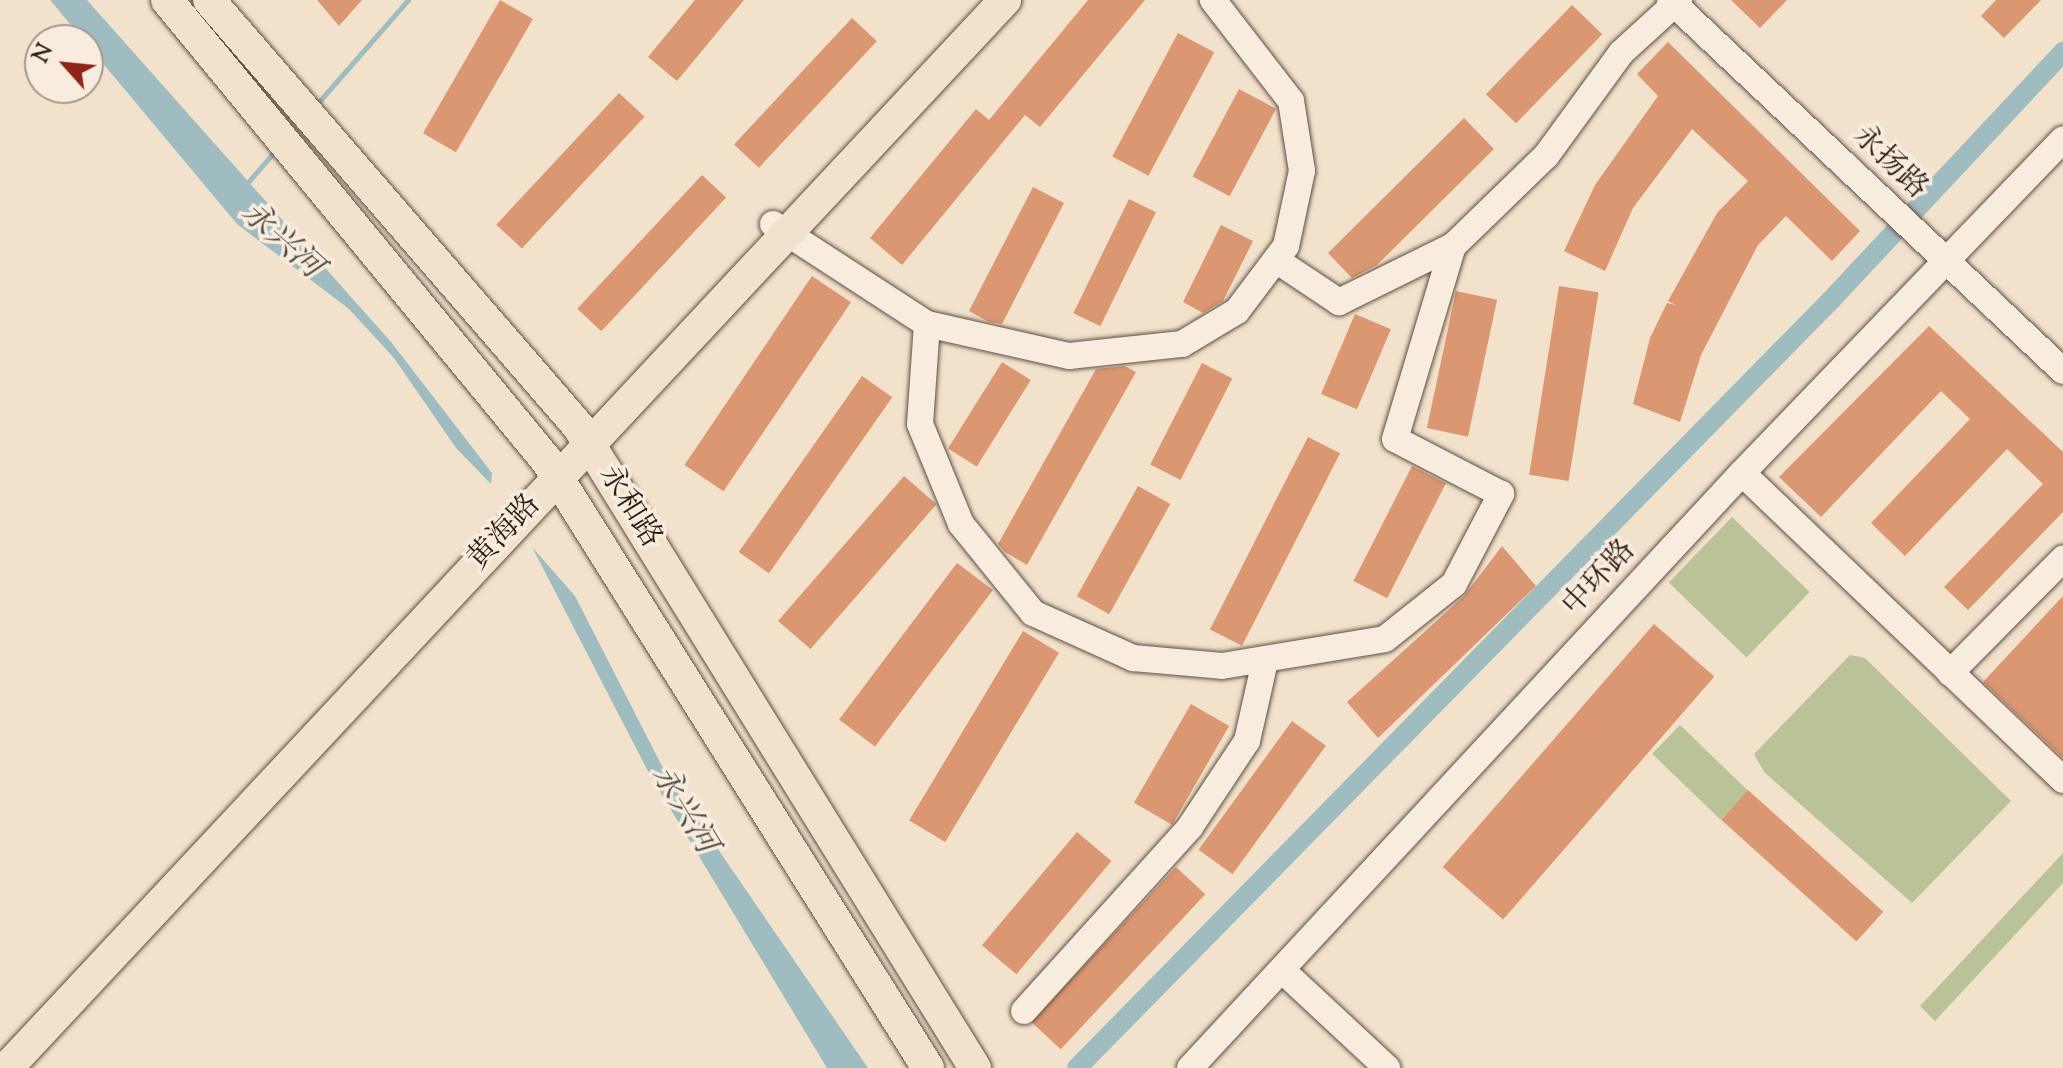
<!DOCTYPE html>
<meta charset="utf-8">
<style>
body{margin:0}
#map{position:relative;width:2063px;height:1068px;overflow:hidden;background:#f2e2cb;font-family:"Sorts Mill Goudy","Noto Serif SC",serif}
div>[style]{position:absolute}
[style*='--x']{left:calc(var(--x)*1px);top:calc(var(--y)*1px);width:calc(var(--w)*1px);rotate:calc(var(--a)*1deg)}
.green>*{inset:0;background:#bac397;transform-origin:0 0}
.water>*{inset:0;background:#9fbcc0}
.stream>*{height:5px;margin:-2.5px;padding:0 2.5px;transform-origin:2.5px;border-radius:2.5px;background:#9fbcc0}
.canal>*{height:20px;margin:-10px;padding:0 10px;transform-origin:10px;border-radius:10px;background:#9fbcc0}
.building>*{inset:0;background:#da9772;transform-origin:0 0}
.roads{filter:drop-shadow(0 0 2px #604e42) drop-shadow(0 0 2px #604e42)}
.minor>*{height:26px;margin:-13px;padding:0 13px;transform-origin:13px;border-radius:13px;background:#f7ecdd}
.major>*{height:32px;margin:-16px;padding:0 16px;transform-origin:16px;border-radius:16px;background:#f2e2cb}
span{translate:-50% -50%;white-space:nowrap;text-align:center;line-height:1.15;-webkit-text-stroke:7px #f7ecdd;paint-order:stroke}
.street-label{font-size:30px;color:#2f1d15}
.water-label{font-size:32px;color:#514d48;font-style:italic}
.north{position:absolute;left:24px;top:24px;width:80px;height:80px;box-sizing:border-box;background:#f7ecdd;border:2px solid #a7998d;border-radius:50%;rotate:297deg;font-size:22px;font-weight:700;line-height:32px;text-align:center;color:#2f1d15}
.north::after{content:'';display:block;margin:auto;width:28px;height:36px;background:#8f2418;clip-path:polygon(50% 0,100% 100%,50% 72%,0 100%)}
</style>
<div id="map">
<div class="green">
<div style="left:1732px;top:517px;width:108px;height:91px;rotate:44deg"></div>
<div style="clip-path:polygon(1850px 655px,1865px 658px,2011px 801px,1912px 903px,1764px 772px,1754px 754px)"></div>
<div style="left:1680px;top:725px;width:95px;height:40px;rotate:44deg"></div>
<div style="clip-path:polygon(2063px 853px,2063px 883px,1935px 1021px,1920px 1006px)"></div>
</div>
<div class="water">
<div style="clip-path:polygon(50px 0,87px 0,391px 342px,492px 473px,491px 484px,456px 448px,394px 358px,349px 309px,237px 224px)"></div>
<div style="clip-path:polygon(532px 547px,575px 596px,665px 772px,868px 1068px,827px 1068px,651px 777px)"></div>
</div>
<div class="stream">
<div style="--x:316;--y:105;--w:140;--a:-48.8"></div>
<div style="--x:242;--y:189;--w:50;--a:-49"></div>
</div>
<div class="canal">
<div style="--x:1077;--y:1068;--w:1076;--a:-45.53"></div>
<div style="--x:1831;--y:300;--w:340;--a:-46.9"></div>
</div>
<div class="building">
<div style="clip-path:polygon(317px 0,362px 0,339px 26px)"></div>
<div style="left:500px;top:0;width:38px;height:154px;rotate:30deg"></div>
<div style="clip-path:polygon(695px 0,744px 0,677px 81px,648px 57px)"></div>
<div style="clip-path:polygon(1088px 0,1145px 0,1040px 127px,1025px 115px,902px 265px,870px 238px,976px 109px,989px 120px)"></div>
<div style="clip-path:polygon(1731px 0,1787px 0,1760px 28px)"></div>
<div style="clip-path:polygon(1996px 0,2041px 0,2004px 38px,1981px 16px)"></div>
<div style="left:1572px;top:5px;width:42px;height:124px;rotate:44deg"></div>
<div style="left:852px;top:18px;width:34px;height:173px;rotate:43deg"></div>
<div style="left:1178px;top:33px;width:41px;height:140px;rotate:28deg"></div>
<div style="clip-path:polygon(1668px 42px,1860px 231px,1832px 261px,1786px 216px,1758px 245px,1701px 355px,1680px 422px,1633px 404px,1650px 338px,1667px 303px,1676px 305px,1668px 301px,1717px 213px,1748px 181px,1692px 129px,1633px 208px,1605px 271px,1564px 251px,1595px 185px,1658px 96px,1637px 74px)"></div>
<div style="left:1239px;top:89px;width:42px;height:99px;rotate:28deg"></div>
<div style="left:619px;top:93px;width:35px;height:180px;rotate:43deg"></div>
<div style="clip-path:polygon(1464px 118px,1494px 149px,1377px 265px,1352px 278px,1328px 253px)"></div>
<div style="left:702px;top:175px;width:33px;height:183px;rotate:43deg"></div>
<div style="clip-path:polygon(1033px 187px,1064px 203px,1002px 324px,989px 322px,969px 311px)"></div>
<div style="left:1129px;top:199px;width:30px;height:127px;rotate:26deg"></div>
<div style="clip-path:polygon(1221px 225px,1253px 241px,1223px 301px,1203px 313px,1183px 302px)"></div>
<div style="left:812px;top:276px;width:47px;height:228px;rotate:34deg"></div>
<div style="left:1559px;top:286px;width:40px;height:191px;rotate:9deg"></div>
<div style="left:1456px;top:291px;width:42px;height:140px;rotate:12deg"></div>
<div style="left:1355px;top:314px;width:39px;height:87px;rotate:23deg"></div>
<div style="clip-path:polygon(1929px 326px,2063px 452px,2063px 512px,1968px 610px,1944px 587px,2043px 484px,2007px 449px,1905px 556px,1871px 523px,1970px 419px,1941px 391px,1821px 517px,1779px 477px)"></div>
<div style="left:1002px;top:362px;width:34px;height:102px;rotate:32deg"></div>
<div style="left:1202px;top:363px;width:34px;height:114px;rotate:27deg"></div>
<div style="clip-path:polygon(1125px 366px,1136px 372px,1027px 565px,1005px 552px,998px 544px,1096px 369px)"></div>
<div style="left:862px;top:376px;width:37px;height:215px;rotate:35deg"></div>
<div style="left:1308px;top:437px;width:36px;height:216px;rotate:27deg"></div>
<div style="left:1412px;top:466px;width:38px;height:129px;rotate:27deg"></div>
<div style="left:904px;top:476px;width:43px;height:192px;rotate:41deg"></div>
<div style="left:1138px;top:486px;width:37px;height:126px;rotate:29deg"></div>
<div style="clip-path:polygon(1502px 546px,1536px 586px,1378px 738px,1347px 702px,1464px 596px)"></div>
<div style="left:957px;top:563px;width:45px;height:196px;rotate:37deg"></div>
<div style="clip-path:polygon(2063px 596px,2063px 758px,1983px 682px)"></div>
<div style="left:1654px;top:624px;width:80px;height:322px;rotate:41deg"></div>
<div style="left:1023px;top:631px;width:42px;height:221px;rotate:31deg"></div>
<div style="left:1191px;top:704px;width:44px;height:114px;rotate:30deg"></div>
<div style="left:1292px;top:721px;width:42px;height:159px;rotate:36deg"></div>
<div style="left:1748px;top:790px;width:182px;height:40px;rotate:42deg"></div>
<div style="left:1077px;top:832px;width:45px;height:148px;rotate:40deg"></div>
<div style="left:1176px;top:867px;width:40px;height:212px;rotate:43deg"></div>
</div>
<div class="roads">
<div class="minor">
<div style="--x:1670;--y:0;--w:540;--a:43.35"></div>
<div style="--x:773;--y:224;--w:184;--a:33"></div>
<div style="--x:927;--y:324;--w:146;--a:12.7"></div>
<div style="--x:1069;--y:356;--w:114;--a:-6.1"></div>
<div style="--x:1182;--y:344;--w:64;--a:-31"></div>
<div style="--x:1237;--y:311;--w:81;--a:-53"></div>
<div style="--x:1286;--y:246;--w:77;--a:-78"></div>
<div style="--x:1302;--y:171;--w:71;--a:-98.9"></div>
<div style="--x:1291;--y:101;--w:128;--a:-127.7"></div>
<div style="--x:1276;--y:260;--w:76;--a:33.7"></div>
<div style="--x:1339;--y:302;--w:127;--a:-26.2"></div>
<div style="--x:927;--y:324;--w:100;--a:94"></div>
<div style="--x:920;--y:424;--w:108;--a:67.7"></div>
<div style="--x:961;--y:524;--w:114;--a:51"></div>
<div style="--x:1033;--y:613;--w:110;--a:24.2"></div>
<div style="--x:1133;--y:658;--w:89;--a:5.1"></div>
<div style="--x:1222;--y:666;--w:165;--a:-9.4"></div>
<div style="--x:1385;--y:639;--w:88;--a:-38.6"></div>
<div style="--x:1454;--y:584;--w:102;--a:-62.4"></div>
<div style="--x:1501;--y:494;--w:119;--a:-152.6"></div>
<div style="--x:1395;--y:439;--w:202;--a:-73.3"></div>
<div style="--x:1453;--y:246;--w:129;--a:-44.1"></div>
<div style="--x:1546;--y:156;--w:127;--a:-53.9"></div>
<div style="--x:1621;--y:53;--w:79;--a:-42.4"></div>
<div style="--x:1742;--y:473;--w:444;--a:43.7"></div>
<div style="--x:1950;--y:673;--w:161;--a:-45.3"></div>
<div style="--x:1282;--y:970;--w:144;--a:43"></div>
<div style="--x:1024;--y:1011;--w:248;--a:-47.9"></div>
<div style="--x:1190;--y:827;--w:103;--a:-56.5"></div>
<div style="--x:1247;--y:741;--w:82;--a:-77.3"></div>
<div style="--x:1190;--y:1068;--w:812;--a:-47.15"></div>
<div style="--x:1742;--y:473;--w:463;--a:-46.1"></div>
</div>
<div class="major">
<div style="--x:167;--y:0;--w:597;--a:50.5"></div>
<div style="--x:547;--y:461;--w:717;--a:57.88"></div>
<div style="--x:209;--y:0;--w:564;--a:49.1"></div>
<div style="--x:578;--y:426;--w:755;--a:58.27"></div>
<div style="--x:7;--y:1068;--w:1462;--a:-46.94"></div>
</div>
</div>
<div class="street-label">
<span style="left:1889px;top:163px;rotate:44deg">永扬路</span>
<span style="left:629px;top:507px;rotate:58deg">永和路</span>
<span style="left:505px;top:533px;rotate:-47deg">黄海路</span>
<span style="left:1600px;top:579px;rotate:-47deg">中环路</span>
</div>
<div class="water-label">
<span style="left:281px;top:241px;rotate:42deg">永兴河</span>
<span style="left:683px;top:810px;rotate:59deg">永兴河</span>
</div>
<div class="north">N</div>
</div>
